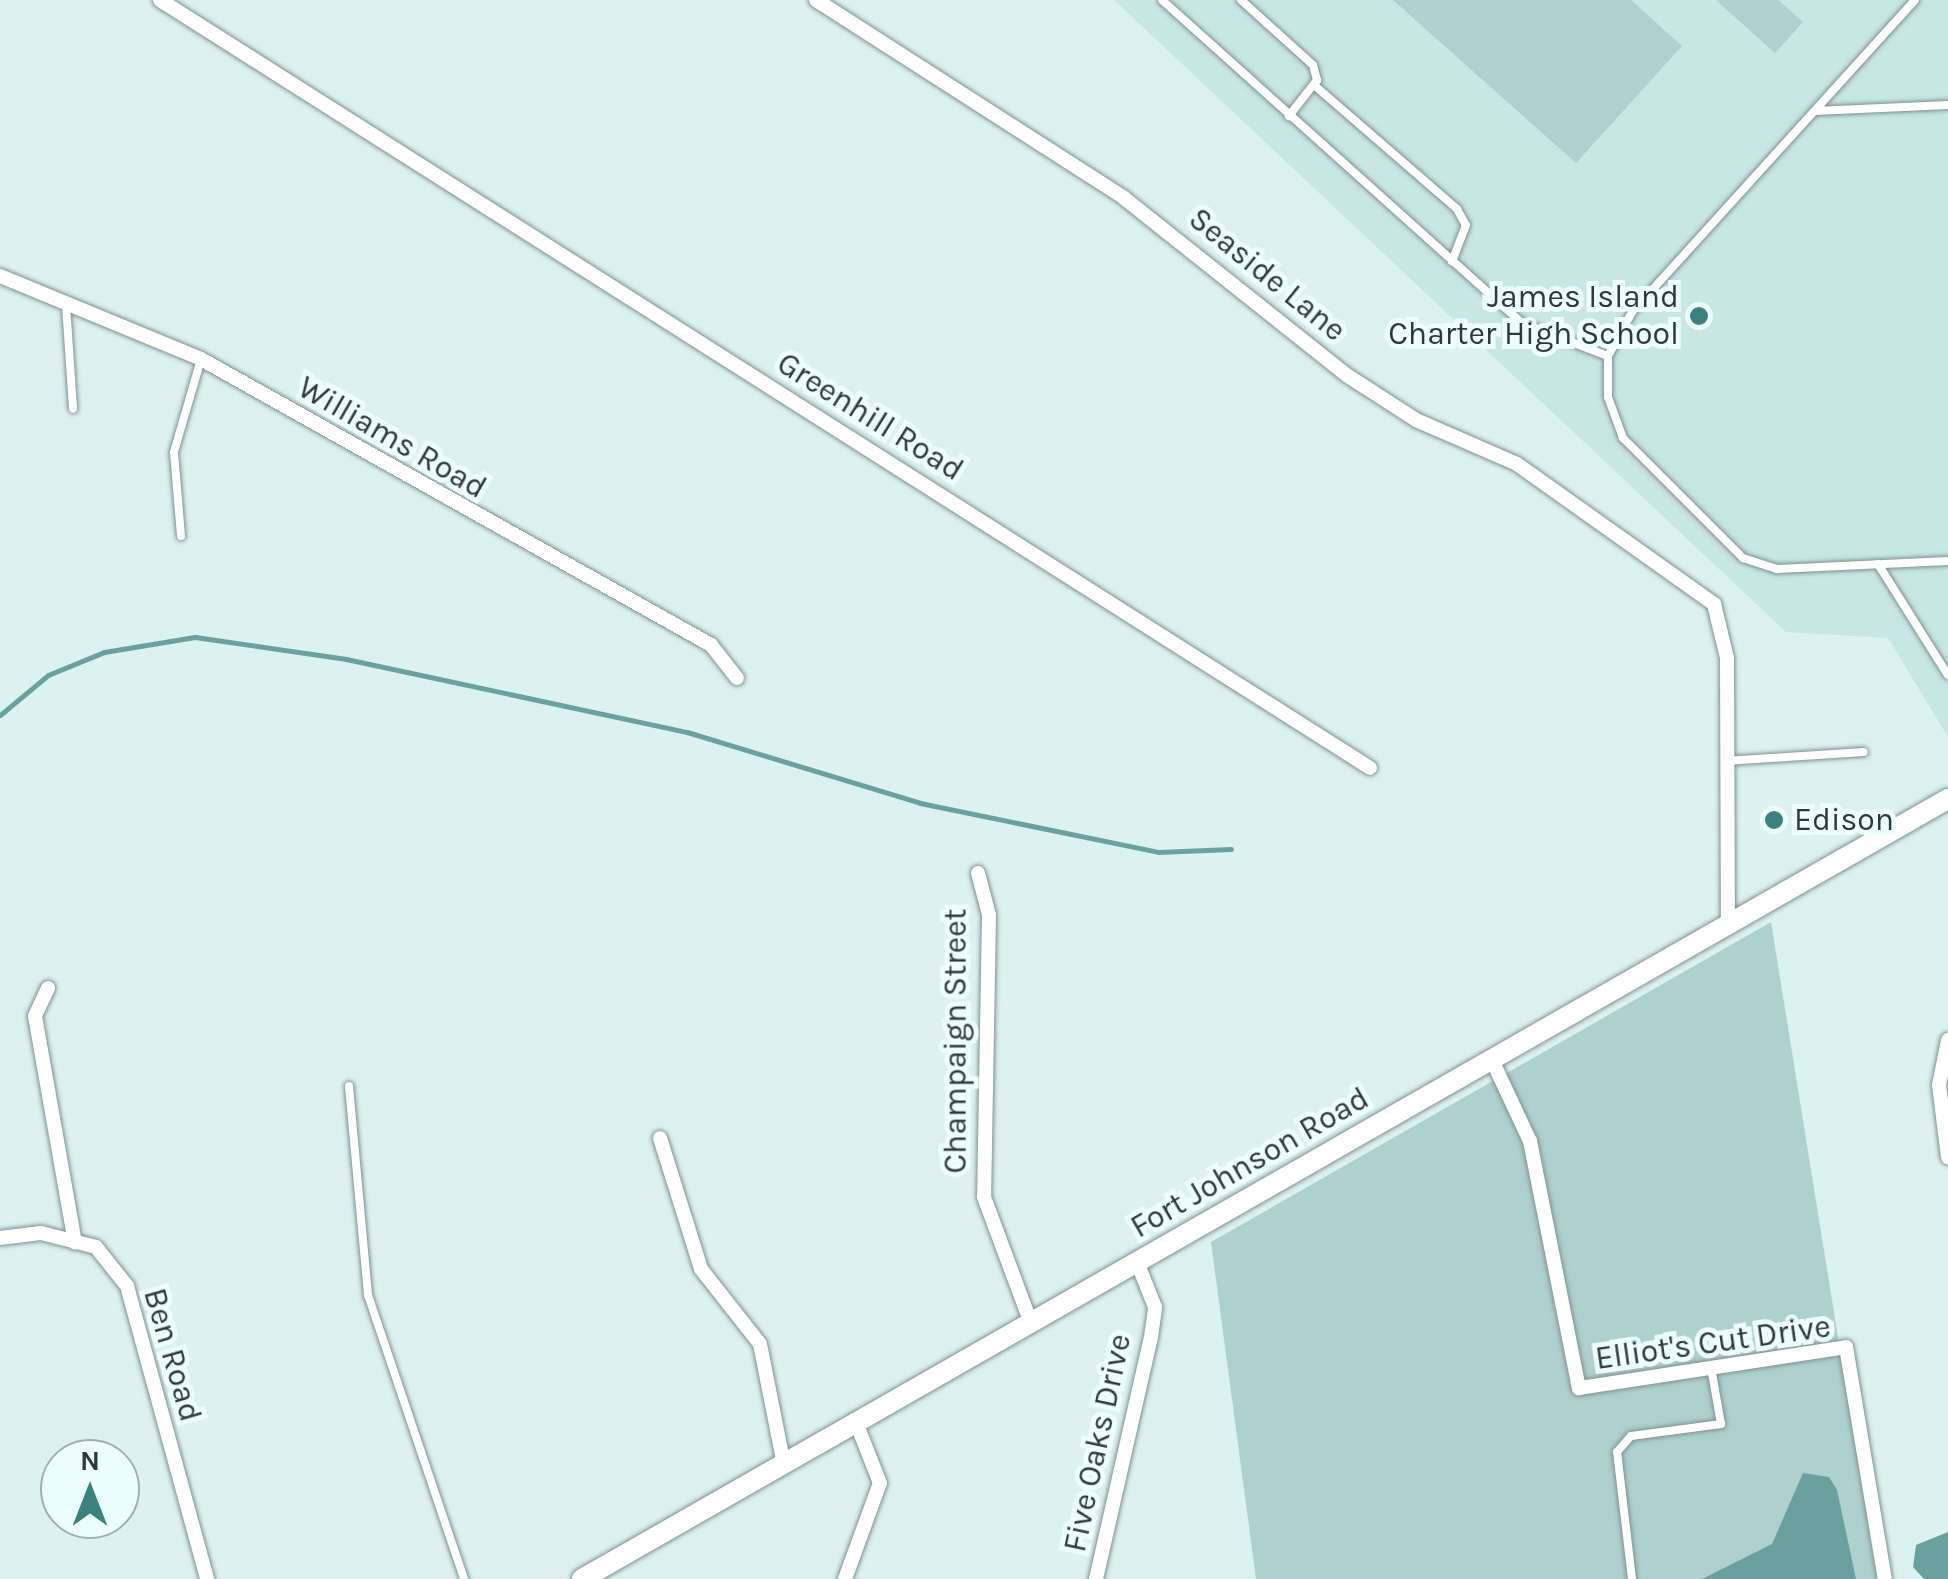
<!DOCTYPE html>
<style>
body{margin:0}
#map{position:relative;width:1948px;height:1579px;overflow:hidden;background:#dcf2f1;font-family:Karla,sans-serif}
div>[style]{position:absolute}
[style*='--x']{left:calc(var(--x)*1px);top:calc(var(--y)*1px);width:calc(var(--w)*1px);rotate:calc(var(--a)*1deg)}
.built>*{inset:0;background:#c7e6e4}
.green>*{inset:0;background:#aed0cf}
.water>*{inset:0;background:#6aa19f}
.stream>*{height:5px;margin:-2.5px;padding:0 2.5px;transform-origin:2.5px;border-radius:2.5px;background:#6aa19f}
.roads{filter:drop-shadow(0 0 2px #7d9291) drop-shadow(0 0 2px #7d9291)}
.lane>*{height:8px;margin:-4px;padding:0 4px;transform-origin:4px;border-radius:4px;background:#fff}
.street>*{height:14px;margin:-7px;padding:0 7px;transform-origin:7px;border-radius:7px;background:#fff}
.secondary>*{height:20px;margin:-10px;padding:0 10px;transform-origin:10px;border-radius:10px;background:#fff}
.dots>*{width:28px;height:28px;translate:-50% -50%;box-sizing:border-box;border:5px solid #ecfefd;border-radius:50%}
span{translate:-50% -50%;white-space:nowrap;text-align:center;line-height:1.15;-webkit-text-stroke:10px #ecfefd;paint-order:stroke}
.street-label{font-size:32px;color:#303939}
.poi-label{font-size:32px;color:#303939}
.right{translate:-100% -50%;text-align:right}
.left{translate:0 -50%;text-align:left}
.north{position:absolute;left:40px;top:1439px;width:100px;height:100px;box-sizing:border-box;background:#ecfefd;border:2px solid #a1afaf;border-radius:50%;rotate:0deg;font-size:28px;font-weight:700;line-height:40px;text-align:center;color:#303939}
.north::after{content:'';display:block;margin:auto;width:35px;height:45px;background:#3a8280;clip-path:polygon(50% 0,100% 100%,50% 72%,0 100%)}
</style>
<div id="map">
<div class="built">
<div style="clip-path:polygon(1114px 0,1948px 0,1948px 737px,1888px 638px,1786px 632px)"></div>
</div>
<div class="green">
<div style="clip-path:polygon(1393px 0,1631px 0,1682px 46px,1576px 163px)"></div>
<div style="clip-path:polygon(1716px 0,1778px 0,1803px 22px,1775px 53px)"></div>
<div style="clip-path:polygon(1771px 922px,1877px 1579px,1256px 1579px,1211px 1242px)"></div>
</div>
<div class="water">
<div style="clip-path:polygon(1803px 1473px,1829px 1477px,1837px 1490px,1856px 1579px,1702px 1579px,1772px 1544px)"></div>
<div style="clip-path:polygon(1948px 1532px,1948px 1579px,1924px 1579px,1913px 1567px,1916px 1545px)"></div>
</div>
<div class="stream">
<div style="--x:0;--y:715;--w:62;--a:-39.8"></div>
<div style="--x:48;--y:675;--w:61;--a:-22.3"></div>
<div style="--x:104;--y:652;--w:92;--a:-9.4"></div>
<div style="--x:195;--y:637;--w:153;--a:8.3"></div>
<div style="--x:346;--y:659;--w:349;--a:12.1"></div>
<div style="--x:687;--y:732;--w:244;--a:16.9"></div>
<div style="--x:920;--y:803;--w:243;--a:11.6"></div>
<div style="--x:1158;--y:852;--w:73;--a:-2.4"></div>
</div>
<div class="roads">
<div class="lane">
<div style="--x:1162;--y:0;--w:484;--a:41.9"></div>
<div style="--x:1522;--y:323;--w:92;--a:21"></div>
<div style="--x:1241;--y:0;--w:97;--a:42.1"></div>
<div style="--x:1313;--y:65;--w:16;--a:75"></div>
<div style="--x:1317;--y:80;--w:46;--a:127.9"></div>
<div style="--x:1915;--y:0;--w:421;--a:132.2"></div>
<div style="--x:1632;--y:312;--w:50;--a:118.6"></div>
<div style="--x:1608;--y:356;--w:41;--a:90"></div>
<div style="--x:1608;--y:397;--w:44;--a:69.9"></div>
<div style="--x:1623;--y:438;--w:170;--a:45"></div>
<div style="--x:1743;--y:558;--w:36;--a:18"></div>
<div style="--x:1777;--y:569;--w:171;--a:-2.7"></div>
<div style="--x:1314;--y:85;--w:189;--a:40.9"></div>
<div style="--x:1457;--y:209;--w:18;--a:61"></div>
<div style="--x:1466;--y:225;--w:39;--a:111"></div>
<div style="--x:1815;--y:111;--w:133;--a:-2.6"></div>
<div style="--x:66;--y:305;--w:104;--a:86.1"></div>
<div style="--x:181;--y:536;--w:84;--a:-94.8"></div>
<div style="--x:174;--y:452;--w:97;--a:-73.8"></div>
<div style="--x:1878;--y:564;--w:131;--a:57.8"></div>
<div style="--x:1725;--y:761;--w:139;--a:-3.7"></div>
<div style="--x:349;--y:1086;--w:210;--a:84.8"></div>
<div style="--x:368;--y:1295;--w:300;--a:71.3"></div>
<div style="--x:1632;--y:1579;--w:128;--a:-96.7"></div>
<div style="--x:1617;--y:1452;--w:21;--a:-49"></div>
<div style="--x:1631;--y:1436;--w:91;--a:-7.6"></div>
<div style="--x:1721;--y:1424;--w:58;--a:-100"></div>
</div>
<div class="street">
<div style="--x:160;--y:0;--w:1433;--a:32.4"></div>
<div style="--x:816;--y:0;--w:366;--a:32.7"></div>
<div style="--x:1124;--y:198;--w:286;--a:38.5"></div>
<div style="--x:1348;--y:376;--w:81;--a:32.9"></div>
<div style="--x:1416;--y:420;--w:110;--a:23.5"></div>
<div style="--x:1517;--y:464;--w:242;--a:35.4"></div>
<div style="--x:1714;--y:604;--w:56;--a:76.5"></div>
<div style="--x:1727;--y:658;--w:270;--a:89.8"></div>
<div style="--x:0;--y:276;--w:217;--a:22.4"></div>
<div style="--x:201;--y:359;--w:585;--a:29.28"></div>
<div style="--x:711;--y:645;--w:42;--a:51.8"></div>
<div style="--x:978;--y:873;--w:43;--a:75.3"></div>
<div style="--x:989;--y:915;--w:282;--a:91"></div>
<div style="--x:984;--y:1197;--w:132;--a:69.6"></div>
<div style="--x:48;--y:988;--w:31;--a:115"></div>
<div style="--x:35;--y:1016;--w:230;--a:80"></div>
<div style="--x:1948;--y:1040;--w:46;--a:101.3"></div>
<div style="--x:1939;--y:1085;--w:73;--a:82.9"></div>
<div style="--x:1492;--y:1060;--w:89;--a:64.9"></div>
<div style="--x:1530;--y:1141;--w:252;--a:78.8"></div>
<div style="--x:1579;--y:1388;--w:270;--a:-8.7"></div>
<div style="--x:1846;--y:1347;--w:235;--a:80.5"></div>
<div style="--x:660;--y:1138;--w:137;--a:72.6"></div>
<div style="--x:701;--y:1269;--w:95;--a:51.8"></div>
<div style="--x:760;--y:1344;--w:118;--a:78.8"></div>
<div style="--x:0;--y:1238;--w:41;--a:-7"></div>
<div style="--x:41;--y:1233;--w:57;--a:14.3"></div>
<div style="--x:96;--y:1247;--w:50;--a:51.5"></div>
<div style="--x:127;--y:1286;--w:304;--a:74.7"></div>
<div style="--x:845;--y:1579;--w:102;--a:-70"></div>
<div style="--x:880;--y:1483;--w:68;--a:-111.6"></div>
<div style="--x:1096;--y:1579;--w:248;--a:-77.2"></div>
<div style="--x:1151;--y:1337;--w:30;--a:-82"></div>
<div style="--x:1155;--y:1307;--w:48;--a:-111.8"></div>
</div>
<div class="secondary">
<div style="--x:582;--y:1579;--w:1573;--a:-29.73"></div>
</div>
</div>
<div class="dots">
<div style="left:1699px;top:316px;background:#3a8280"></div>
<div style="left:1774px;top:820px;background:#3a8280"></div>
</div>
<div class="street-label">
<span style="left:1267px;top:275px;rotate:39deg">Seaside Lane</span>
<span style="left:870px;top:417px;rotate:32deg">Greenhill Road</span>
<span style="left:392px;top:438px;rotate:30deg">Williams Road</span>
<span style="left:956px;top:1041px;rotate:-90deg">Champaign Street</span>
<span style="left:1250px;top:1163px;rotate:-30deg">Fort Johnson Road</span>
<span style="left:1713px;top:1343px;rotate:-8deg">Elliot's Cut Drive</span>
<span style="left:172px;top:1355px;rotate:74deg">Ben Road</span>
<span style="left:1098px;top:1443px;rotate:-78deg">Five Oaks Drive</span>
</div>
<div class="poi-label">
<span class="right" style="left:1679px;top:316px">James Island<br>Charter High School</span>
<span class="left" style="left:1794px;top:820px">Edison</span>
</div>
<div class="north">N</div>
</div>
